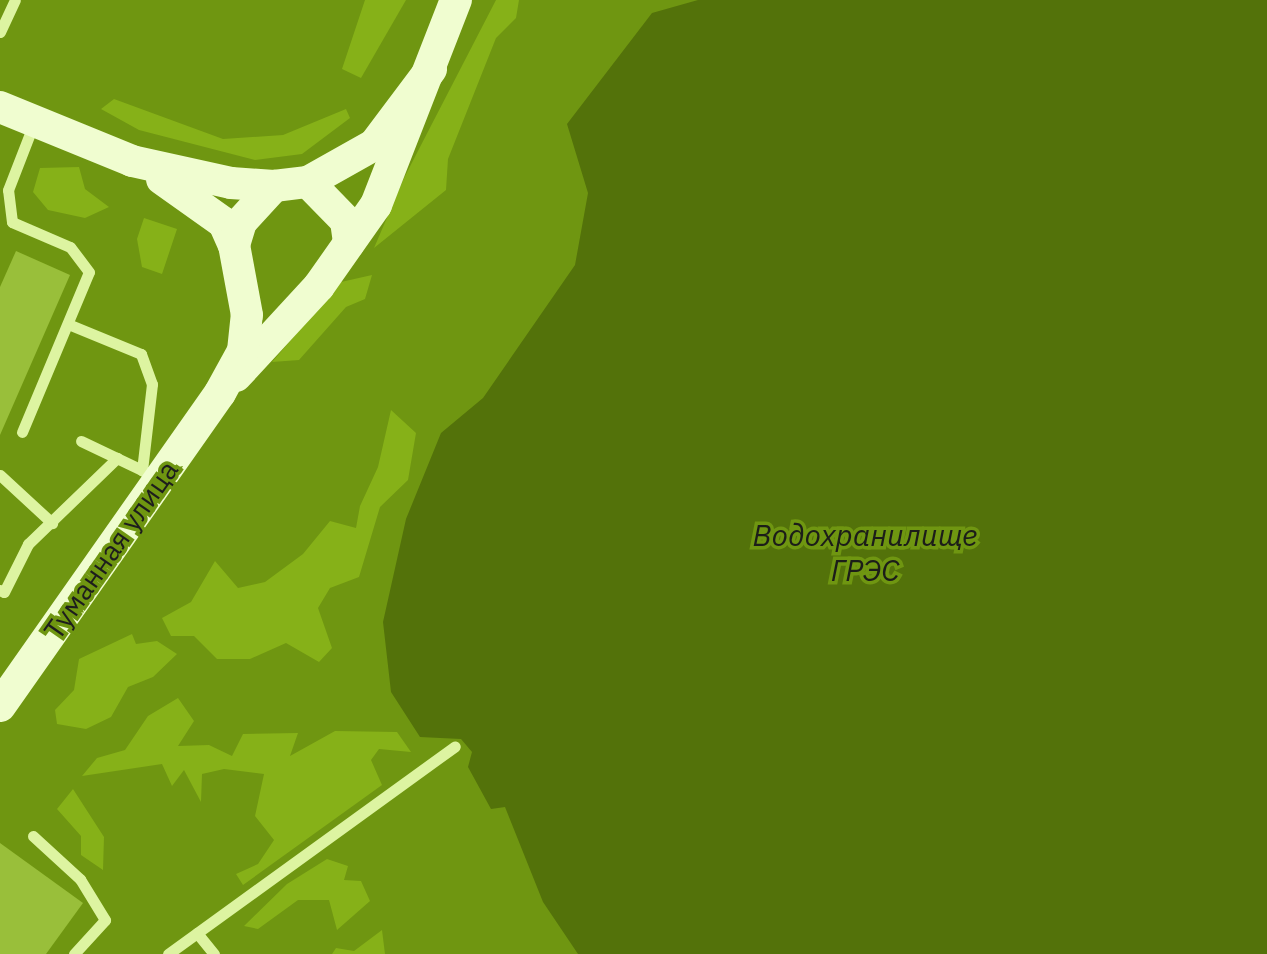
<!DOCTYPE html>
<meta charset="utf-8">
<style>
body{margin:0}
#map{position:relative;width:1267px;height:954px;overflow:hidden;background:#6f9611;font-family:"IBM Plex Sans",sans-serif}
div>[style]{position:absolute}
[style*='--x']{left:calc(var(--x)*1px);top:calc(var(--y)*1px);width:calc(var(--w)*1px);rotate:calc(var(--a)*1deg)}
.green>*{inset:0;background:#86b118}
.water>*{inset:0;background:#53720a}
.building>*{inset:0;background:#99bf3a}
.lane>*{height:11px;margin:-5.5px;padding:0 5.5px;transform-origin:5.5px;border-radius:5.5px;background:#ddf4a1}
.secondary>*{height:32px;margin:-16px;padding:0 16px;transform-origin:16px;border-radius:16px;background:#f0fdd0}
span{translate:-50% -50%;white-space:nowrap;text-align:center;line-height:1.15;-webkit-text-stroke:7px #6f9611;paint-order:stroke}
.street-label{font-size:28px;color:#1d1d1d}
.water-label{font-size:30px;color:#1c1d19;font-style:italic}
</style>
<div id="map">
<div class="green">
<div style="clip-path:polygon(365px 0,406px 0,361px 78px,342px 69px)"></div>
<div style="clip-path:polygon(496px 0,519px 0,516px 18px,496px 38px,448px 159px,446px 190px,374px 248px,404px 178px)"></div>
<div style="clip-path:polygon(114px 99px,223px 139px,283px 135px,346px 109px,350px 118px,302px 154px,255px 160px,139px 130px,101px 109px)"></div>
<div style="clip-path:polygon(79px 167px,85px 189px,109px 207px,85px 218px,48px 210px,33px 192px,40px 168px)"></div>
<div style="clip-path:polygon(144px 218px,177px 229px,162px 274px,142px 267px,137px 239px)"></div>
<div style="clip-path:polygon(372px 275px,365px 299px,346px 307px,299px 360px,272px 362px,341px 282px)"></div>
<div style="clip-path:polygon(391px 410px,416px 433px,408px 480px,380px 507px,359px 577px,330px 588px,318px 608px,332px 648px,319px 662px,286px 643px,250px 659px,217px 659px,194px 636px,171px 636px,162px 618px,191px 602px,215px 561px,238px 588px,265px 582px,303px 554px,330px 521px,356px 528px,360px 506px,378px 467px)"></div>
<div style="clip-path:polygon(132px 634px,136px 644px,157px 641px,177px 654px,153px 677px,128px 687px,111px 717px,86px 729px,57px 724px,55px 710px,74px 690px,79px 659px)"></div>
<div style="clip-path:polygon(178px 698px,194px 721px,178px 746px,209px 745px,232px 756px,243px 734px,298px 733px,290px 756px,335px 731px,397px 732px,411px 752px,379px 749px,371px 760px,382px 785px,243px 885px,236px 874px,258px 864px,274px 840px,255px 816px,264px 774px,224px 769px,202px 774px,201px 802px,184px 770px,172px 786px,162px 764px,82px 776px,97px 758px,125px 750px,148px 716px)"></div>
<div style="clip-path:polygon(73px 789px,104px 837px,103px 870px,81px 855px,81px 836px,57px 809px)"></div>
<div style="clip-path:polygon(327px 859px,348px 866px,344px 880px,361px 881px,370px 901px,337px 930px,329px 900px,298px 900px,258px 929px,244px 926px,287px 884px)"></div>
<div style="clip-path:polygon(382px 930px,385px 954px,332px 954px,336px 948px,354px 951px)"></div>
</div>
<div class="water">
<div style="clip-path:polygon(698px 0,1267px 0,1267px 954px,578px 954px,543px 902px,505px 807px,491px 809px,468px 767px,472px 752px,461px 739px,420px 737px,391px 692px,383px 622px,406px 519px,441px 433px,483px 398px,575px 265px,588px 193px,567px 124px,652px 13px)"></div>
</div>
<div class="building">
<div style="clip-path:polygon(16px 251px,70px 275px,0 435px,0 287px)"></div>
<div style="clip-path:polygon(0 843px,83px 903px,46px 954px,0 954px)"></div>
</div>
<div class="lane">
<div style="--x:0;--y:32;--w:35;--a:-65"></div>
<div style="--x:68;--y:324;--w:79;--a:22.3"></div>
<div style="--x:141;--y:354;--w:32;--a:70"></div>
<div style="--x:152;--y:384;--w:87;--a:96.6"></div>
<div style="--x:22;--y:432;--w:173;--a:-67.3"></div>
<div style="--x:89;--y:272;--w:31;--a:-127"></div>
<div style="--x:70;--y:247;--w:63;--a:-156.7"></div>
<div style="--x:12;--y:222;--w:32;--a:-97"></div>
<div style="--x:8;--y:190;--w:72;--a:-68.8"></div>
<div style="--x:81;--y:441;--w:72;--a:25.5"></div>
<div style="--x:0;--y:475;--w:71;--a:42.7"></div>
<div style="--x:0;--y:590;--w:4;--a:27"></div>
<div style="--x:4;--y:592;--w:54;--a:-63.4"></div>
<div style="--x:28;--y:544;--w:124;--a:-44"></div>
<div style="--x:33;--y:836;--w:64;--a:42.5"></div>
<div style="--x:80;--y:879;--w:48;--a:58.6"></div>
<div style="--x:105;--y:920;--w:46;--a:132.4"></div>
<div style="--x:197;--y:933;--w:27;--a:51"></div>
<div style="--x:168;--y:954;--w:354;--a:-35.9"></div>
</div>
<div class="secondary">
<div style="--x:0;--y:107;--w:143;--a:22.2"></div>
<div style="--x:132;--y:161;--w:101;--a:12.5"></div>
<div style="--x:231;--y:183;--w:43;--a:4"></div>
<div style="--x:274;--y:186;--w:34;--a:-7"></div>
<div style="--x:308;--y:182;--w:76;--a:-29.3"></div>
<div style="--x:374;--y:145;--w:95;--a:-53.1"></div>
<div style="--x:162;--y:179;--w:76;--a:35.4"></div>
<div style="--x:224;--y:223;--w:24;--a:66"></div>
<div style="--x:308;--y:182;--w:54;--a:45.7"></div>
<div style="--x:346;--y:221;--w:22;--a:82"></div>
<div style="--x:236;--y:376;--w:122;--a:-47.3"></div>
<div style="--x:319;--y:286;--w:99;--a:-54.9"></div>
<div style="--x:376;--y:205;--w:220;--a:-68.7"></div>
<div style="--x:0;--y:706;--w:383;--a:-54.9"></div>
<div style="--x:220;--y:393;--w:48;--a:-61.3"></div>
<div style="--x:243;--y:351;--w:36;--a:-84"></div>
<div style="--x:247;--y:315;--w:71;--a:-100.5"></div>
<div style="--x:234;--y:245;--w:24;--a:-73"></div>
<div style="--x:241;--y:222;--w:49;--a:-47.5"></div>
</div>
<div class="street-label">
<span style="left:111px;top:550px;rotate:-55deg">Туманная улица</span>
</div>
<div class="water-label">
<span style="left:865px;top:552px">Водохранилище<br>ГРЭС</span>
</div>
</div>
